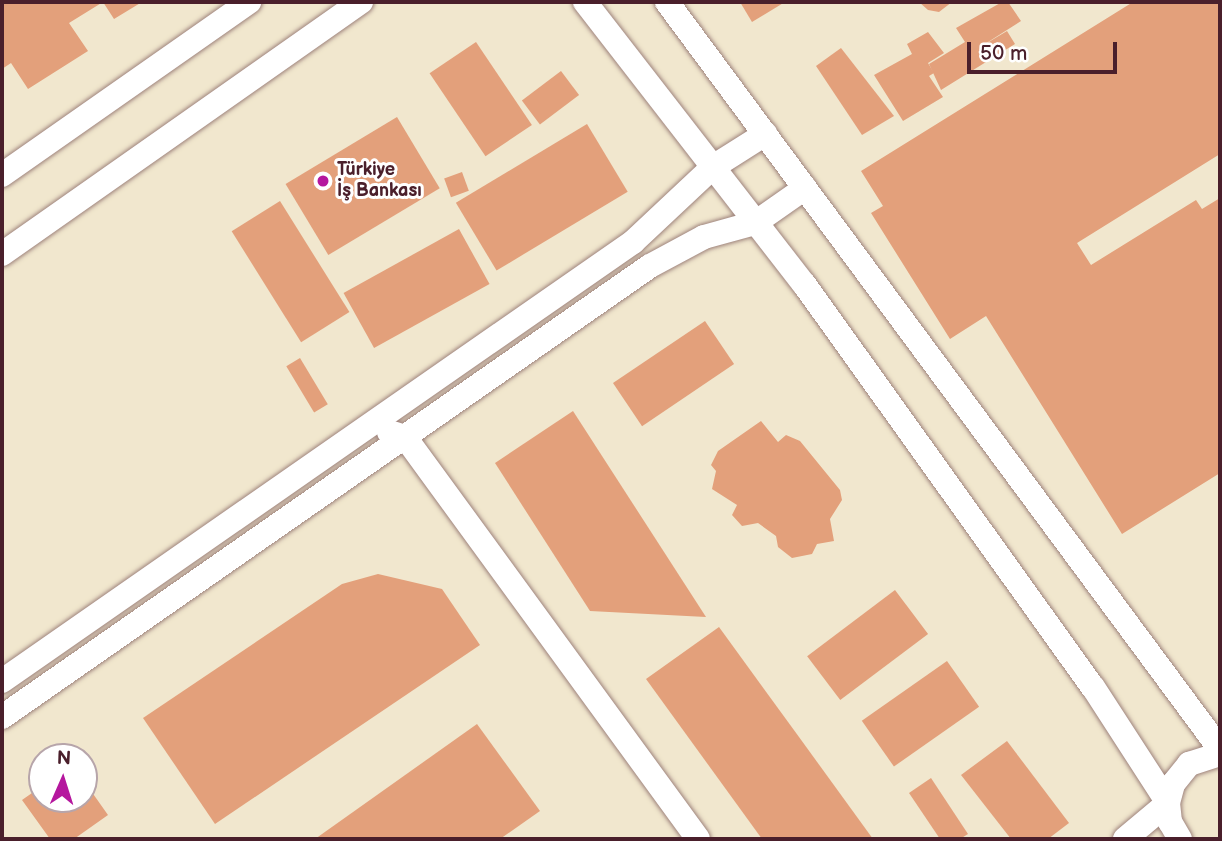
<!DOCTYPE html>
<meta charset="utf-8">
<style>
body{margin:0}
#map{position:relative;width:1222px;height:841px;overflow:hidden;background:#f1e7ce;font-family:"Balsamiq Sans",sans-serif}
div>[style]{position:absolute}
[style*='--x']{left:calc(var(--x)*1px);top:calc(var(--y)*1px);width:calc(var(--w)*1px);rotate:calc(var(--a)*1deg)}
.building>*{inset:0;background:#e3a07b;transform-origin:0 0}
.roads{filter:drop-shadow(0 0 2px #9e837c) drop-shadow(0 0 2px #9e837c)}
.minor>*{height:24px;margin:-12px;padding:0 12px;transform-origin:12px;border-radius:12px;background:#fff}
.dots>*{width:19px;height:19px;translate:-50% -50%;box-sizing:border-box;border:4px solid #fff;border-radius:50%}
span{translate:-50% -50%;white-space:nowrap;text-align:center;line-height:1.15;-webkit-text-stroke:6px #fff;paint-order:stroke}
.poi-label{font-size:18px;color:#4a1f2b;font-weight:700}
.left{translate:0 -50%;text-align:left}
.frame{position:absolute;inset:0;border:4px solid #4a1f2b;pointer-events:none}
.north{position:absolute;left:28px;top:743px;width:70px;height:70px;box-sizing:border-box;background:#fff;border:2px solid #b7a5aa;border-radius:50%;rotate:3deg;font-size:19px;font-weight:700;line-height:28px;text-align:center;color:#4a1f2b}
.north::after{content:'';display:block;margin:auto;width:24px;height:32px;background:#b5179e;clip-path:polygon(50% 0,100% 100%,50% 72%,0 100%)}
.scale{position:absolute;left:967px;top:42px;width:150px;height:32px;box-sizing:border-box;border:4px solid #4a1f2b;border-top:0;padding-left:9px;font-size:21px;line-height:24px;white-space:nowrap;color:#4a1f2b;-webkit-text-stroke:5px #fff;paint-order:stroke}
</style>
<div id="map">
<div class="building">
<div style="clip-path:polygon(2px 2px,142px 2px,114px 19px,103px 2px,69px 23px,88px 51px,28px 89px,11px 63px,2px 69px)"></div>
<div style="clip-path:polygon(740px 2px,785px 2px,752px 22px)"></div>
<div style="clip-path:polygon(919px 2px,952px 2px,939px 12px,928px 10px)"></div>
<div style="clip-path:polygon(1002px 2px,1008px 2px,1021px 21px,977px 49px,1007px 31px,1015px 44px,941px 90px,929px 64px,965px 42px,956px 28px)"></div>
<div style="clip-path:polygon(1133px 2px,1220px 2px,1220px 154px,1077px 243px,1091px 265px,1196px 200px,1202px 209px,1220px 198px,1220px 473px,1122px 534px,986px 316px,950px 339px,871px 213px,883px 206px,861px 171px)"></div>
<div style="clip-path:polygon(928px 32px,944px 53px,928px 63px,934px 73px,929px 76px,943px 97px,903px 121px,874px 75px,912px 54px,907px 44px)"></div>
<div style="left:476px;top:42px;width:100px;height:56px;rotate:56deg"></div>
<div style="clip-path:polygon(841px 48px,894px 116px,862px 135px,816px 66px)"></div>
<div style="left:561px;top:71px;width:30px;height:49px;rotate:53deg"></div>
<div style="left:397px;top:117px;width:83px;height:130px;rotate:59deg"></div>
<div style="left:587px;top:124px;width:79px;height:153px;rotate:59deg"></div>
<div style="left:462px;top:172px;width:20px;height:19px;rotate:70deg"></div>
<div style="left:280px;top:201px;width:131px;height:57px;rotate:58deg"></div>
<div style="left:459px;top:229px;width:63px;height:132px;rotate:61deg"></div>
<div style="left:705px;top:321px;width:52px;height:111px;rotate:56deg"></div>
<div style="left:300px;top:358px;width:54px;height:16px;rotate:59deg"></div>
<div style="clip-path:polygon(573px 411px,706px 617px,590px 611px,495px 463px)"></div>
<div style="clip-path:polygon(761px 421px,778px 442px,786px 435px,800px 441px,840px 490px,842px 500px,830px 519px,834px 541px,817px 544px,812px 554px,792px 558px,778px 547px,776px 536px,758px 523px,742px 526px,732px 515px,737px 505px,712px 489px,716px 471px,711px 465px,718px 451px)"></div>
<div style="clip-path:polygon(378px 574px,442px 589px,480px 645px,215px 824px,143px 718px,342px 584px)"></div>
<div style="left:895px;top:590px;width:55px;height:110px;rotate:53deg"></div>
<div style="clip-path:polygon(719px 627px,799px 737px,873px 839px,762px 839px,646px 679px)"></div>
<div style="left:947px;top:661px;width:56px;height:104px;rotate:55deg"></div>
<div style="clip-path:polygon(477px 724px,540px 811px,500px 839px,315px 839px)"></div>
<div style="clip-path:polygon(1007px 741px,1069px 823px,1048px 839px,1011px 839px,961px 775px)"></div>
<div style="clip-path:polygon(931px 778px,968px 834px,960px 839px,940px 839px,909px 793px)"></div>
<div style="clip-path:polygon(84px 781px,108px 815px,74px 839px,50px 839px,22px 800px,42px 786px,42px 799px,84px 799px)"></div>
</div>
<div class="roads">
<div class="minor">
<div style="--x:585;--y:2;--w:357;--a:52.2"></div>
<div style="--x:804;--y:284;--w:496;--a:54.4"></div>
<div style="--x:1093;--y:687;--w:138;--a:57.1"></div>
<div style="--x:667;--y:2;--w:929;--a:53.49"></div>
<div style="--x:2;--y:175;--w:302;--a:-35"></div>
<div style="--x:2;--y:254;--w:439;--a:-35.1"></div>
<div style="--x:389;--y:432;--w:17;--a:17"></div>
<div style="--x:405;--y:437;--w:497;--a:53.9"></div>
<div style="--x:2;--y:681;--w:769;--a:-34.83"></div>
<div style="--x:633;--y:242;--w:110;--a:-43.2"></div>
<div style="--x:713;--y:167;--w:62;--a:-32.4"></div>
<div style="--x:2;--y:717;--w:789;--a:-34.84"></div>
<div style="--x:650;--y:266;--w:61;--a:-28.2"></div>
<div style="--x:704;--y:237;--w:53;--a:-15.4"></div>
<div style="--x:755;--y:223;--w:61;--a:-35"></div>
<div style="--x:1125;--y:839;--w:56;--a:-39.9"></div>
<div style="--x:1180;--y:839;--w:20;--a:-120"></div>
<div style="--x:1170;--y:822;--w:19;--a:-96"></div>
<div style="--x:1168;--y:803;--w:20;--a:-75"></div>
<div style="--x:1173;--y:784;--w:26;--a:-51"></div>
<div style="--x:1189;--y:764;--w:33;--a:-18"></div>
</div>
</div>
<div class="dots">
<div style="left:323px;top:181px;background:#b5179e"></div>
</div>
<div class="poi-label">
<span class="left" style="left:337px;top:181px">Türkiye<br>İş Bankası</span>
</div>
<div class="frame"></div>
<div class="north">N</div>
<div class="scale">50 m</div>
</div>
